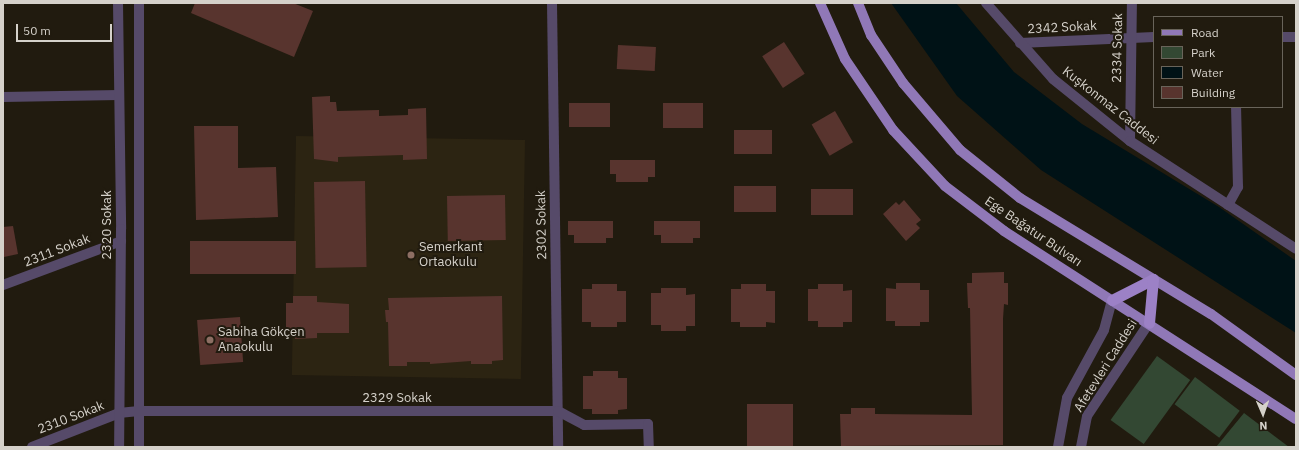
<!DOCTYPE html>
<meta charset="utf-8">
<style>
body{margin:0}
#map{position:relative;width:1299px;height:450px;overflow:hidden;background:#211b0f;font-family:"IBM Plex Sans",sans-serif}
div>[style]{position:absolute}
[style*='--x']{left:calc(var(--x)*1px);top:calc(var(--y)*1px);width:calc(var(--w)*1px);rotate:calc(var(--a)*1deg)}
.built>*{inset:0;background:#2c2412;transform-origin:0 0}
.green>*{inset:0;background:#334833;transform-origin:0 0}
.water>*{inset:0;background:#001216}
.building>*{inset:0;background:#58342e;transform-origin:0 0}
.minor>*{height:10px;margin:-5px;padding:0 5px;transform-origin:5px;border-radius:5px;background:#564a69}
.tertiary>*{height:10px;margin:-5px;padding:0 5px;transform-origin:5px;border-radius:5px;background:#564a69}
.primary>*{height:10px;margin:-5px;padding:0 5px;transform-origin:5px;border-radius:5px;background:#9078b7}
.trunk>*{height:11px;margin:-5.5px;padding:0 5.5px;transform-origin:5.5px;border-radius:5.5px;background:#9c81c6}
.dots>*{width:11px;height:11px;translate:-50% -50%;box-sizing:border-box;border:2px solid #211b0f;border-radius:50%}
span{translate:-50% -50%;white-space:nowrap;text-align:center;line-height:1.15;-webkit-text-stroke:4px #211b0f;paint-order:stroke}
.street-label{font-size:13px;color:#d5d1ca}
.poi-label{font-size:13px;color:#d5d1ca}
.left{translate:0 -50%;text-align:left}
.frame{position:absolute;inset:0;border:4px solid #d5d1ca;pointer-events:none}
.legend{position:absolute;left:1153px;top:16px;width:130px;height:92px;box-sizing:border-box;background:#211b0f;border:1px solid #69645a;margin:0;padding:5px 7px;list-style:none;font-size:12px;color:#d5d1ca}
.legend li{display:flex;align-items:center;gap:8px;height:20px}
.legend b{width:20px;border:1px solid #69645a}
.north{position:absolute;left:1243px;top:394px;width:40px;height:40px;-webkit-text-stroke:3px #211b0f;paint-order:stroke;rotate:178deg;font-size:11px;font-weight:700;line-height:16px;text-align:center;color:#d5d1ca}
.north::after{content:'';display:block;margin:auto;width:14px;height:18px;background:#d5d1ca;clip-path:polygon(50% 0,100% 100%,50% 72%,0 100%)}
.scale{position:absolute;left:16px;top:24px;width:96px;height:18px;box-sizing:border-box;border:2px solid #d5d1ca;border-top:0;padding-left:5px;font-size:12px;line-height:14px;white-space:nowrap;color:#d5d1ca;-webkit-text-stroke:3px #211b0f;paint-order:stroke}
</style>
<div id="map">
<div class="built">
<div style="left:525px;top:140px;width:239px;height:229px;rotate:91deg"></div>
</div>
<div class="green">
<div style="left:1157px;top:356px;width:41px;height:79px;rotate:36deg"></div>
<div style="left:1195px;top:377px;width:56px;height:34px;rotate:37deg"></div>
<div style="clip-path:polygon(1244px 413px,1289px 447px,1216px 447px)"></div>
</div>
<div class="water">
<div style="clip-path:polygon(891px 3px,956px 3px,1014px 72px,1082px 124px,1219px 207px,1296px 261px,1296px 333px,1041px 170px,957px 96px)"></div>
</div>
<div class="building">
<div style="clip-path:polygon(195px 3px,293px 3px,313px 11px,294px 57px,191px 13px)"></div>
<div style="left:784px;top:42px;width:38px;height:26px;rotate:57deg"></div>
<div style="left:618px;top:45px;width:38px;height:24px;rotate:3deg"></div>
<div style="clip-path:polygon(330px 96px,330px 102px,336px 102px,337px 111px,379px 110px,379px 116px,408px 115px,408px 109px,426px 108px,427px 159px,403px 160px,403px 155px,338px 157px,338px 162px,314px 159px,312px 97px)"></div>
<div style="left:569px;top:103px;width:41px;height:24px"></div>
<div style="left:663px;top:103px;width:40px;height:25px"></div>
<div style="left:835px;top:111px;width:36px;height:27px;rotate:60deg"></div>
<div style="clip-path:polygon(194px 126px,238px 126px,238px 168px,276px 167px,278px 217px,196px 220px)"></div>
<div style="left:734px;top:130px;width:38px;height:24px"></div>
<div style="clip-path:polygon(610px 160px,655px 160px,655px 177px,648px 177px,648px 182px,616px 182px,616px 174px,610px 174px)"></div>
<div style="left:365px;top:181px;width:86px;height:51px;rotate:89deg"></div>
<div style="left:734px;top:186px;width:42px;height:26px"></div>
<div style="left:811px;top:189px;width:42px;height:26px"></div>
<div style="left:505px;top:195px;width:45px;height:58px;rotate:89deg"></div>
<div style="clip-path:polygon(904px 200px,921px 220px,916px 224px,920px 228px,906px 241px,883px 214px,896px 202px,899px 205px)"></div>
<div style="clip-path:polygon(568px 221px,613px 221px,613px 238px,606px 238px,606px 243px,574px 243px,574px 235px,568px 235px)"></div>
<div style="clip-path:polygon(654px 221px,700px 221px,700px 238px,693px 238px,693px 243px,661px 243px,661px 235px,654px 235px)"></div>
<div style="clip-path:polygon(13px 226px,18px 254px,4px 257px,3px 227px)"></div>
<div style="left:190px;top:241px;width:106px;height:33px"></div>
<div style="clip-path:polygon(1004px 272px,1004px 283px,1008px 283px,1008px 305px,1004px 304px,1003px 319px,1003px 445px,841px 446px,840px 414px,851px 414px,851px 408px,875px 408px,875px 414px,972px 415px,970px 308px,968px 308px,967px 283px,972px 283px,972px 273px)"></div>
<div style="clip-path:polygon(896px 283px,920px 283px,920px 290px,929px 290px,929px 322px,920px 322px,920px 326px,895px 326px,895px 321px,886px 321px,886px 288px,896px 289px)"></div>
<div style="clip-path:polygon(592px 284px,617px 284px,617px 291px,626px 291px,626px 322px,617px 322px,617px 327px,591px 327px,591px 322px,582px 322px,582px 289px,592px 289px)"></div>
<div style="clip-path:polygon(741px 284px,766px 284px,766px 291px,775px 291px,775px 323px,766px 322px,766px 327px,740px 327px,740px 322px,731px 322px,731px 289px,741px 289px)"></div>
<div style="clip-path:polygon(818px 284px,843px 284px,843px 291px,852px 290px,852px 322px,843px 322px,843px 327px,818px 327px,818px 321px,808px 321px,808px 289px,818px 289px)"></div>
<div style="clip-path:polygon(661px 288px,686px 288px,686px 295px,695px 294px,695px 326px,686px 326px,686px 331px,661px 331px,661px 325px,651px 325px,651px 293px,661px 293px)"></div>
<div style="clip-path:polygon(293px 296px,317px 296px,317px 302px,349px 304px,349px 333px,317px 333px,317px 338px,295px 339px,294px 334px,286px 334px,286px 303px,293px 303px)"></div>
<div style="clip-path:polygon(502px 296px,503px 360px,492px 361px,492px 364px,471px 364px,471px 361px,430px 364px,430px 362px,407px 362px,407px 366px,389px 366px,388px 322px,386px 322px,385px 310px,389px 310px,388px 298px)"></div>
<div style="left:240px;top:317px;width:45px;height:43px;rotate:86deg"></div>
<div style="clip-path:polygon(593px 371px,618px 371px,618px 378px,627px 378px,627px 409px,618px 410px,618px 414px,592px 414px,592px 409px,583px 409px,583px 376px,593px 376px)"></div>
<div style="left:793px;top:404px;width:43px;height:46px;rotate:90deg"></div>
</div>
<div class="minor">
<div style="--x:552;--y:3;--w:444;--a:89.2"></div>
<div style="--x:1282;--y:37;--w:14;--a:0"></div>
<div style="--x:1020;--y:43;--w:134;--a:-2.6"></div>
<div style="--x:3;--y:97;--w:116;--a:-1"></div>
<div style="--x:1130;--y:141;--w:138;--a:-89.2"></div>
<div style="--x:1228;--y:205;--w:21;--a:-61"></div>
<div style="--x:1238;--y:187;--w:80;--a:-91.4"></div>
<div style="--x:3;--y:285;--w:126;--a:-20.4"></div>
<div style="--x:32;--y:447;--w:93;--a:-21.3"></div>
<div style="--x:119;--y:413;--w:20;--a:-6"></div>
<div style="--x:139;--y:411;--w:419;--a:0"></div>
<div style="--x:558;--y:411;--w:30;--a:28"></div>
<div style="--x:584;--y:425;--w:64;--a:-0.9"></div>
<div style="--x:648;--y:424;--w:23;--a:88"></div>
</div>
<div class="tertiary">
<div style="--x:118;--y:3;--w:226;--a:89.2"></div>
<div style="--x:121;--y:229;--w:218;--a:90.5"></div>
<div style="--x:139;--y:3;--w:444;--a:90"></div>
<div style="--x:986;--y:3;--w:101;--a:48.6"></div>
<div style="--x:1053;--y:79;--w:99;--a:38.8"></div>
<div style="--x:1130;--y:141;--w:198;--a:33"></div>
<div style="--x:1058;--y:447;--w:50;--a:-79.6"></div>
<div style="--x:1067;--y:398;--w:77;--a:-61.4"></div>
<div style="--x:1104;--y:330;--w:31;--a:-75"></div>
<div style="--x:1081;--y:447;--w:32;--a:-79"></div>
<div style="--x:1087;--y:416;--w:112;--a:-56.3"></div>
</div>
<div class="primary">
<div style="--x:820;--y:3;--w:61;--a:65.9"></div>
<div style="--x:845;--y:59;--w:86;--a:55.9"></div>
<div style="--x:893;--y:130;--w:76;--a:47.1"></div>
<div style="--x:945;--y:186;--w:74;--a:37.3"></div>
<div style="--x:1004;--y:231;--w:347;--a:32.8"></div>
<div style="--x:858;--y:3;--w:35;--a:68"></div>
<div style="--x:871;--y:35;--w:58;--a:56.3"></div>
<div style="--x:903;--y:83;--w:88;--a:49.6"></div>
<div style="--x:960;--y:150;--w:77;--a:38.7"></div>
<div style="--x:1020;--y:198;--w:223;--a:31.3"></div>
<div style="--x:1211;--y:314;--w:105;--a:35.7"></div>
</div>
<div class="trunk">
<div style="--x:1112;--y:300;--w:46;--a:-27.1"></div>
<div style="--x:1153;--y:279;--w:44;--a:95.2"></div>
</div>
<div class="dots">
<div style="left:411px;top:255px;background:#8d6e63"></div>
<div style="left:210px;top:340px;background:#8d6e63"></div>
</div>
<div class="street-label">
<span style="left:1062px;top:28px;rotate:-3deg">2342 Sokak</span>
<span style="left:1118px;top:48px;rotate:-89deg">2334 Sokak</span>
<span style="left:1110px;top:106px;rotate:38deg">Kuşkonmaz Caddesi</span>
<span style="left:107px;top:225px;rotate:-90deg">2320 Sokak</span>
<span style="left:542px;top:225px;rotate:-91deg">2302 Sokak</span>
<span style="left:1033px;top:232px;rotate:34deg">Ege Bağatur Bulvarı</span>
<span style="left:57px;top:251px;rotate:-21deg">2311 Sokak</span>
<span style="left:1106px;top:366px;rotate:-58deg">Afetevleri Caddesi</span>
<span style="left:397px;top:398px">2329 Sokak</span>
<span style="left:71px;top:418px;rotate:-21deg">2310 Sokak</span>
</div>
<div class="poi-label">
<span class="left" style="left:419px;top:255px">Semerkant<br>Ortaokulu</span>
<span class="left" style="left:218px;top:340px">Sabiha Gökçen<br>Anaokulu</span>
</div>
<div class="frame"></div>
<ul class="legend">
<li><b style="height:5px;background:#9078b7"></b>Road</li>
<li><b style="height:11px;background:#334833"></b>Park</li>
<li><b style="height:11px;background:#001216"></b>Water</li>
<li><b style="height:11px;background:#58342e"></b>Building</li>
</ul>
<div class="north">N</div>
<div class="scale">50 m</div>
</div>
